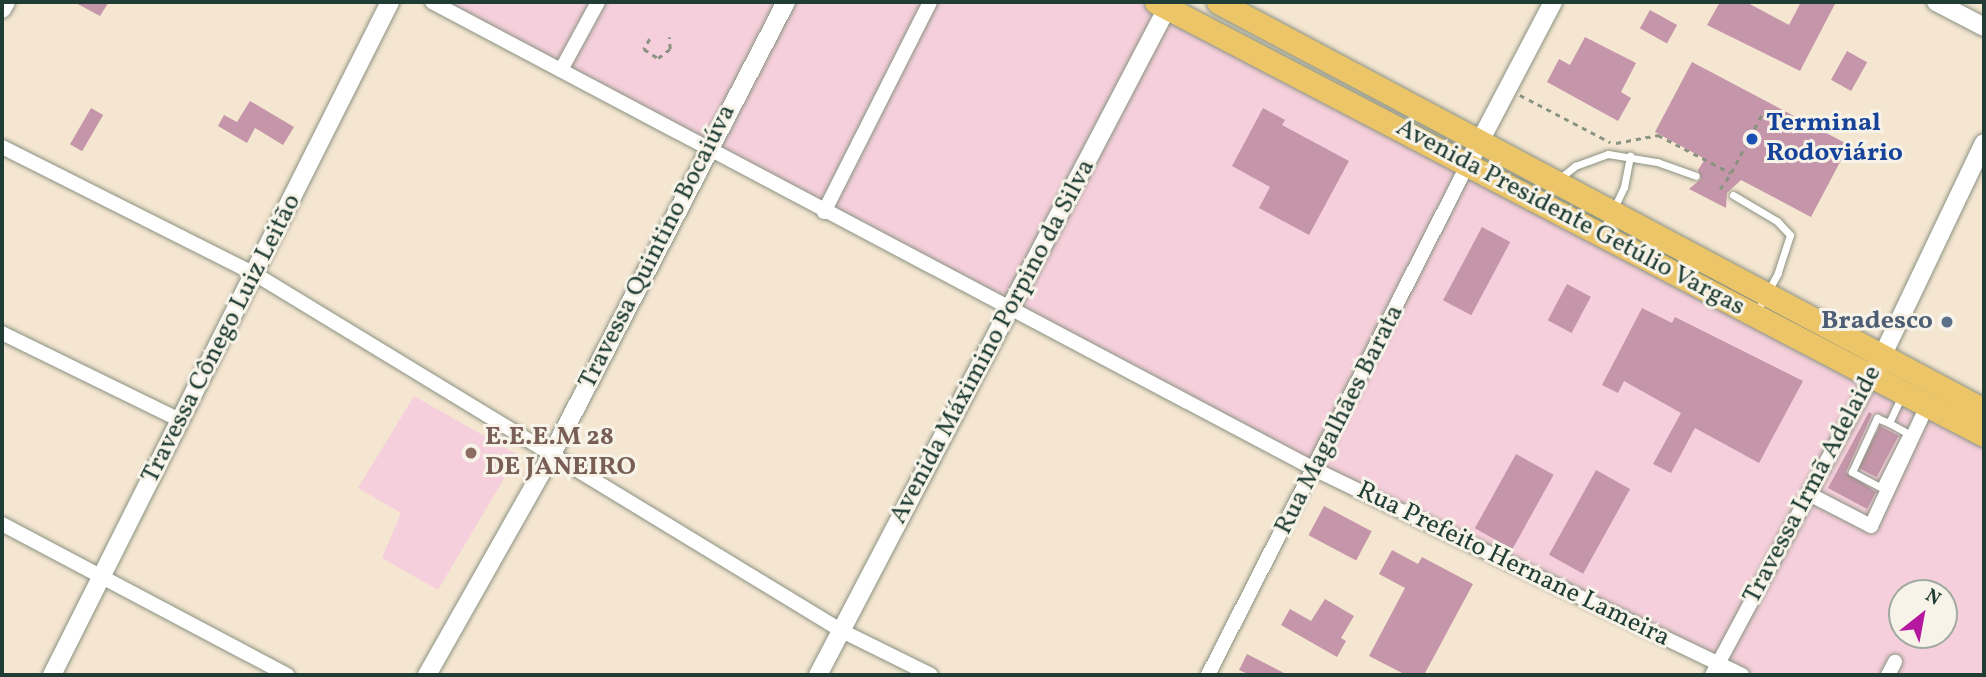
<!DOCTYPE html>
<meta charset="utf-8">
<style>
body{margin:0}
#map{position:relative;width:1986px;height:677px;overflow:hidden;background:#f5e6d1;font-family:Vollkorn,serif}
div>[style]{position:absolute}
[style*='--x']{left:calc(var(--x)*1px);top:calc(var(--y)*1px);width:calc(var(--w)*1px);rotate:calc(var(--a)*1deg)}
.built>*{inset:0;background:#f5cfdb}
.building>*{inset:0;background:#c596a9;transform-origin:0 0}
.path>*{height:2.5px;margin-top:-1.25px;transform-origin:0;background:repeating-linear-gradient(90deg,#8a9282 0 5px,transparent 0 10px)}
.roads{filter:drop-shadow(0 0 2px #8a9282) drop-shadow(0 0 2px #8a9282)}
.service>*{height:7px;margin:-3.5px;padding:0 3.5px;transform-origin:3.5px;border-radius:3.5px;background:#fff}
.minor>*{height:14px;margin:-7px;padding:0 7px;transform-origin:7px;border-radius:7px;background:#fff}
.tertiary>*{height:18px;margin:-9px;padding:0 9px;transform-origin:9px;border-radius:9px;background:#fff}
.trunk>*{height:23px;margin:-11.5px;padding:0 11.5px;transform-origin:11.5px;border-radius:11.5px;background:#ecc569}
.dots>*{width:19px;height:19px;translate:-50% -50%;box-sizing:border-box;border:4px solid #f7f3e8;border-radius:50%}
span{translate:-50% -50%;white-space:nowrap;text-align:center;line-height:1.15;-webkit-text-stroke:6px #f7f3e8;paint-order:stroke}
.transit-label{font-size:26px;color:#164399;font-weight:700}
.left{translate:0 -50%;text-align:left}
.street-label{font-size:26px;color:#1f3d34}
.service-label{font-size:26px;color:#4e5e75;font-weight:700}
.right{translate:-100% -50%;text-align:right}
.education-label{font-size:26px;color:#785e54;font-weight:700}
.frame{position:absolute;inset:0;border:4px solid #1f3d34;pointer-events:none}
.north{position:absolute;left:1888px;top:579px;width:70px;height:70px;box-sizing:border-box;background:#f7f3e8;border:2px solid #a1aaa0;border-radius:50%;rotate:31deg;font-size:19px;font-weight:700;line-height:28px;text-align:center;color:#1f3d34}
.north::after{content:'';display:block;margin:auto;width:24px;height:32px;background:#b5179e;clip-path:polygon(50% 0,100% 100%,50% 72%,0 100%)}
</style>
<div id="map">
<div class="built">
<div style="clip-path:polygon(evenodd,433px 2px,1148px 2px,1984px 447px,1984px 675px,1742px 675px,1308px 465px,433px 2px,1902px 593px,1944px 593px,1944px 635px,1902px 635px,1902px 593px)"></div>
<div style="clip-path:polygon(414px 396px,518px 455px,438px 590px,382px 558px,401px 513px,358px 488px)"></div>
</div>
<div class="building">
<div style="clip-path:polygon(74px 2px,109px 2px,100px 16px)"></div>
<div style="clip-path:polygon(1720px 2px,1746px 2px,1789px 25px,1801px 2px,1836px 2px,1800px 71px,1707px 25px)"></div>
<div style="left:1650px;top:10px;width:31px;height:21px;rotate:29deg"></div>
<div style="clip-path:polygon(1585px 37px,1636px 63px,1621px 92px,1631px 98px,1618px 121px,1547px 82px,1559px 59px,1570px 65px)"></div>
<div style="left:1847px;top:51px;width:23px;height:33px;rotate:29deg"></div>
<div style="clip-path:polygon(1692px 62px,1849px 145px,1811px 217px,1741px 180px,1727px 193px,1726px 208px,1689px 189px,1701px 179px,1698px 170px,1705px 159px,1655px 132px)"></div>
<div style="clip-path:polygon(250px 101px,294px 127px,283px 145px,255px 128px,247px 143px,218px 126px,224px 115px,237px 122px)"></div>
<div style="left:91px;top:108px;width:14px;height:42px;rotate:30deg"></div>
<div style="clip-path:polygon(1263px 108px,1285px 120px,1282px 125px,1349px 161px,1309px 235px,1259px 208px,1270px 187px,1232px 166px)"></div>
<div style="left:1482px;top:227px;width:32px;height:83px;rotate:28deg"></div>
<div style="left:1567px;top:284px;width:27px;height:41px;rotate:28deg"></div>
<div style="clip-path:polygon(1642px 308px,1672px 323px,1675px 317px,1803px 381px,1759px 463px,1695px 428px,1671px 473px,1653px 464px,1681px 413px,1624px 381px,1618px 393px,1602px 385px)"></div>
<div style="clip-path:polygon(1869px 412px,1872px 414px,1846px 472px,1876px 492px,1867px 509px,1828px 488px)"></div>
<div style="left:1880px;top:426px;width:21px;height:47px;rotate:28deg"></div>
<div style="left:1516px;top:454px;width:43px;height:85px;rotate:29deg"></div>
<div style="left:1596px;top:470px;width:39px;height:97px;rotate:29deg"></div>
<div style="left:1324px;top:506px;width:54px;height:33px;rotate:28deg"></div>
<div style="clip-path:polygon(1392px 550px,1418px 564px,1422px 557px,1473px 584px,1424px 675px,1406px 675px,1369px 656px,1405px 588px,1379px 574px)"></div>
<div style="clip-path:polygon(1325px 599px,1354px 616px,1341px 638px,1346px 641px,1337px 657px,1281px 625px,1290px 609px,1311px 621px)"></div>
<div style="clip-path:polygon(1247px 654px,1288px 675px,1250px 675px,1239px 670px)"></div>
</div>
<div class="path">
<div style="--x:650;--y:39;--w:12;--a:121"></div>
<div style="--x:644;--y:49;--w:17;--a:33"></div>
<div style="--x:658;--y:58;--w:15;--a:-37"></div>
<div style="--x:670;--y:49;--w:12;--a:-95"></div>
<div style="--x:1520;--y:95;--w:102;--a:27.6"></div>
<div style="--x:1616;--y:143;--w:43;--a:-10.8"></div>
<div style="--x:1658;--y:135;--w:82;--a:27.5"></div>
<div style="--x:1731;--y:173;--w:67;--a:-62.3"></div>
<div style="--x:1720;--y:189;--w:19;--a:-55"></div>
</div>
<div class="roads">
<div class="service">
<div style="--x:1559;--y:179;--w:21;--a:-39"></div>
<div style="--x:1575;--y:166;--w:35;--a:-20"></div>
<div style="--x:1608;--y:154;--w:50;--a:9.3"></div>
<div style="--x:1657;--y:162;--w:41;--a:19.7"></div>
<div style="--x:1733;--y:195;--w:51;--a:30.6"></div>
<div style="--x:1777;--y:221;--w:19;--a:47"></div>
<div style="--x:1790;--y:235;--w:40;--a:108"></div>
<div style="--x:1778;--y:273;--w:46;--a:118.8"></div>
<div style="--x:1603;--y:231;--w:49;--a:-64.5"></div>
<div style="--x:1624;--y:187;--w:32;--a:-79"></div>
<div style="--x:1889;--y:423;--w:21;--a:29"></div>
<div style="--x:1907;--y:433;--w:60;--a:116.6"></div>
<div style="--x:1880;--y:487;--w:32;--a:-152"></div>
<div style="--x:1852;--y:472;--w:60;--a:-65.2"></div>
<div style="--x:1877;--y:418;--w:13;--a:23"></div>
<div style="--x:1889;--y:423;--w:29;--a:-65"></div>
</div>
<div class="minor">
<div style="--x:432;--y:2;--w:1000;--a:27.9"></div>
<div style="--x:1316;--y:470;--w:473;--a:25.7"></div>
<div style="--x:561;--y:70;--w:77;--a:-61.4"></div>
<div style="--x:2;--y:147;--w:283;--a:26.7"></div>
<div style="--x:255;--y:274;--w:687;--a:31.31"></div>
<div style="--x:842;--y:631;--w:99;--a:26.3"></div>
<div style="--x:824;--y:212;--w:235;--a:-63.2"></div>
<div style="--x:2;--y:333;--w:200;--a:26.1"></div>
<div style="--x:1809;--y:494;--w:70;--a:27.3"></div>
<div style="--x:1871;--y:526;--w:132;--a:-65"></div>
<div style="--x:2;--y:524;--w:323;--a:27.9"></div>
<div style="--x:1208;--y:675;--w:573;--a:-63.03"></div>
<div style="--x:1712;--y:675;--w:338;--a:-61.8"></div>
<div style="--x:1888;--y:675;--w:15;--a:-62"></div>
</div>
<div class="tertiary">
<div style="--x:1936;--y:2;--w:54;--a:27.5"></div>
<div style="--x:2;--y:9;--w:8;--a:-60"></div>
<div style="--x:1468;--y:164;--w:183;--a:-62.3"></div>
<div style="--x:1877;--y:367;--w:248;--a:-64.5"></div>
<div style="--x:52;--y:675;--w:753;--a:-63.33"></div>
<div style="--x:427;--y:675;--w:256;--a:-60.5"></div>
<div style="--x:553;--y:452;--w:507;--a:-62.63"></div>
<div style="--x:818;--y:675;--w:753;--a:-62.38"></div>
</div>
<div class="trunk">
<div style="--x:1156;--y:2;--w:934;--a:27.61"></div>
<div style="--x:1218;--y:2;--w:868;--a:28.04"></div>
</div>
</div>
<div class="dots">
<div style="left:1752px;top:139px;background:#1a4fb4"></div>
<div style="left:1947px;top:322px;background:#5c6f8a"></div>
<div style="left:471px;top:453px;background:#8d6e63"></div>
</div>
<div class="transit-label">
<span class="left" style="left:1766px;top:139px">Terminal<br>Rodoviário</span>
</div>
<div class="street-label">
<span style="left:1570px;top:218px;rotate:28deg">Avenida Presidente Getúlio Vargas</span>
<span style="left:658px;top:247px;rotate:-63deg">Travessa Quintino Bocaiúva</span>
<span style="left:222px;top:339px;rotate:-63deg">Travessa Cônego Luiz Leitão</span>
<span style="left:993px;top:342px;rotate:-62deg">Avenida Máximino Porpino da Silva</span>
<span style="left:1340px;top:420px;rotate:-63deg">Rua Magalhães Barata</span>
<span style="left:1813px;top:485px;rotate:-62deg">Travessa Irmã Adelaide</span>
<span style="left:1513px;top:565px;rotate:26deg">Rua Prefeito Hernane Lameira</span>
</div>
<div class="service-label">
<span class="right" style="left:1933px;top:322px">Bradesco</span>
</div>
<div class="education-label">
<span class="left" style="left:485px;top:453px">E.E.E.M 28<br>DE JANEIRO</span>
</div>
<div class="frame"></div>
<div class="north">N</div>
</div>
